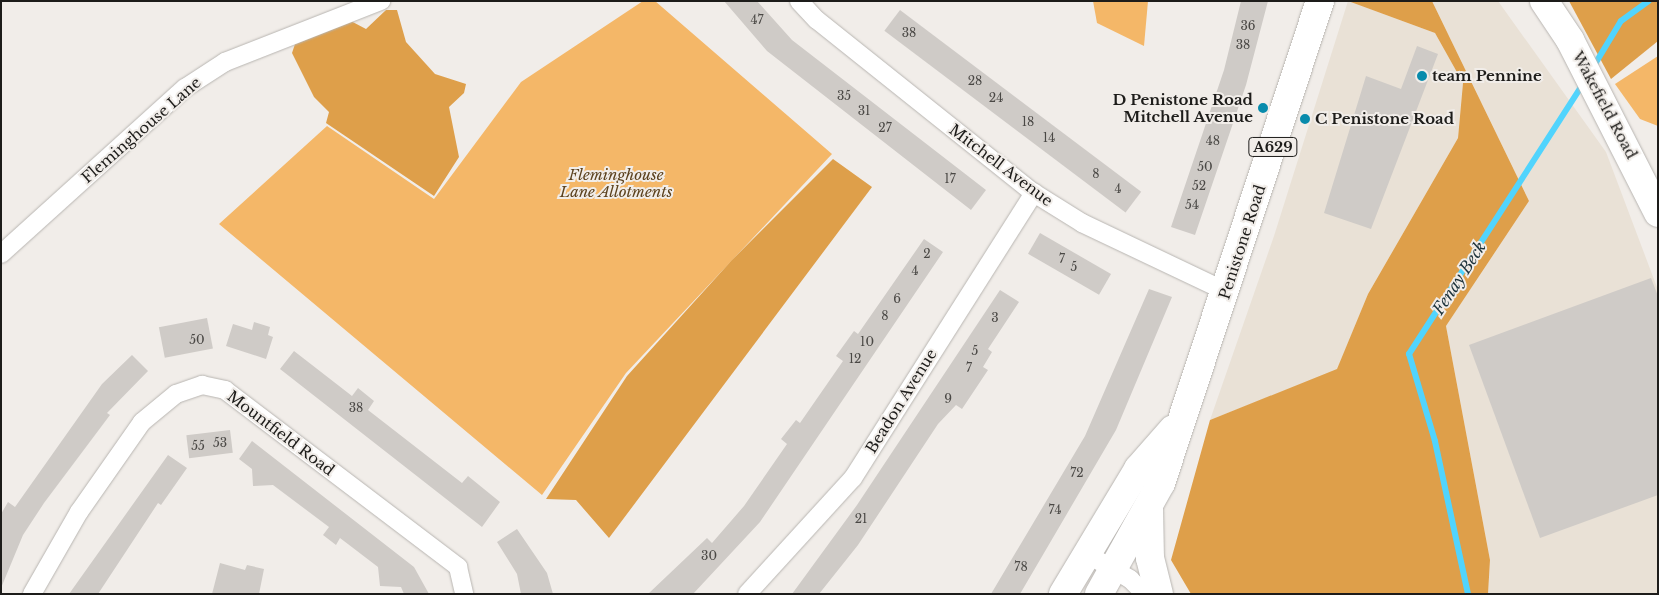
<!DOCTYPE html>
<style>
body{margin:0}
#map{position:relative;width:1659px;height:595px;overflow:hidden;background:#f1ede9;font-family:"Libre Baskerville",serif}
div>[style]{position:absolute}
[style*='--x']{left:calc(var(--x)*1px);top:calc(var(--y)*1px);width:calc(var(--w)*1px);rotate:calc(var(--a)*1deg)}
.built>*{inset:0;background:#e9e1d6}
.green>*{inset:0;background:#f4b768}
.forest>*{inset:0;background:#de9f4a}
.stream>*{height:6px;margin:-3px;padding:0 3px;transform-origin:3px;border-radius:3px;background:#51d4fd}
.building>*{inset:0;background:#cfcbc7;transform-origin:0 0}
.roads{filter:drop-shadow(0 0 1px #b8b5b1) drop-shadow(0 0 1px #b8b5b1)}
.street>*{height:18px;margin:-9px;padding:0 9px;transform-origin:9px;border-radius:9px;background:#fff}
.highway>*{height:28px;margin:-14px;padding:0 14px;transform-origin:14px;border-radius:14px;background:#fff}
.dots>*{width:14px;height:14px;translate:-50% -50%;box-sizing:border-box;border:2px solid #f1ede9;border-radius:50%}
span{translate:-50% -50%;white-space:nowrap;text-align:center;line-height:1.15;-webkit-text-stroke:4px #f1ede9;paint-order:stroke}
.number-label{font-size:12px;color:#4a4845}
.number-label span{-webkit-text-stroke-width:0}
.shield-label span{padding:1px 4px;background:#f1ede9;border:1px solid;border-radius:4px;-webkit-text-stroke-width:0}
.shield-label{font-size:14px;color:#1d1c1a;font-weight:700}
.poi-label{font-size:15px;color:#1d1c1a;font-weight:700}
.left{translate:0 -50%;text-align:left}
.right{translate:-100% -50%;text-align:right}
.street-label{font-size:15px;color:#1d1c1a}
.park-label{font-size:15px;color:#5c421e;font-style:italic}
.water-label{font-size:16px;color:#1d333b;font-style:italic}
.frame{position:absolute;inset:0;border:2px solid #1d1c1a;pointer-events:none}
</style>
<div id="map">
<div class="built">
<div style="clip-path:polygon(1348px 1px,1435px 33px,1463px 83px,1458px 138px,1368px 294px,1337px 370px,1210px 420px,1274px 236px)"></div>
<div style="clip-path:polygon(1432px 1px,1498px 1px,1606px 152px,1658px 290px,1658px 594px,1488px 594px,1490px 560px,1446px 326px,1529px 201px)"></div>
</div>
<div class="green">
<div style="clip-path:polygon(643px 1px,655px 1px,832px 154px,626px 373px,542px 495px,219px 224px,327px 126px,434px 199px,521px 82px)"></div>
<div style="clip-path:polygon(1093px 1px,1148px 1px,1144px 46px,1097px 23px)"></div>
<div style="clip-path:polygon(1658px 56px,1658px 126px,1640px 119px,1615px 84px)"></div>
</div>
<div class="forest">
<div style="clip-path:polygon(1348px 1px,1432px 1px,1529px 201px,1446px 326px,1490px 560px,1488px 594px,1191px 594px,1171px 560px,1210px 420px,1337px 369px,1368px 294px,1458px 138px,1463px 83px,1435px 33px)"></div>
<div style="clip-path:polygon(1569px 1px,1658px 1px,1658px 41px,1611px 79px)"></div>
<div style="clip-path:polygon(386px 10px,397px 10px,406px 42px,435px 74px,466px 84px,464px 93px,449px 107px,459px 157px,434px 196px,326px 123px,329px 112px,314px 97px,292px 53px,297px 38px,347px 19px,366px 29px)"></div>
<div style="clip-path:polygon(833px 159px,872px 187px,609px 538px,576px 500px,546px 499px,627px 376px,732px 260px)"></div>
</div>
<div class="stream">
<div style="--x:1592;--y:69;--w:56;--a:-58.9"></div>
<div style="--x:1621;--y:21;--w:34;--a:-36"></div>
<div style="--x:1468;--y:594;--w:157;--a:-102.2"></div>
<div style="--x:1435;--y:441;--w:91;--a:-106.6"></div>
<div style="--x:1409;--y:354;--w:323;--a:-57.2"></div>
</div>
<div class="building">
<div style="clip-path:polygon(724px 1px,757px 1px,792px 40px,986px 190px,971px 210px,767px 51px)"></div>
<div style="clip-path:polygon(1241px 1px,1268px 1px,1246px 85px,1195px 235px,1171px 227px,1224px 70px)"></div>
<div style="left:900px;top:10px;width:302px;height:26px;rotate:37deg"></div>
<div style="clip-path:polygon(1417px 46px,1438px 54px,1371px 229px,1324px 213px,1366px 76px,1401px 89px)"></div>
<div style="left:1040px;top:233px;width:82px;height:24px;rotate:30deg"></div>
<div style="clip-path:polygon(924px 239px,943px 252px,760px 522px,693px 594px,648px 594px,707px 538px,712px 543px,744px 506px,787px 444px,781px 439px,796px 420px,800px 423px,843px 361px,836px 356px,854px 331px,858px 334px)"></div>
<div style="clip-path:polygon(1651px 278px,1658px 296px,1658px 495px,1540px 538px,1469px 345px)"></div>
<div style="clip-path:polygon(1149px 289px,1172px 297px,1116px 430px,1020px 594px,991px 594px,1085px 436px)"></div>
<div style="clip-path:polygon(1000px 290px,1019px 302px,988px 349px,992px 352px,983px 367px,988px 370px,962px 409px,956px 405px,938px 424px,858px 545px,819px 594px,792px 594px,857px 505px)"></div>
<div style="left:207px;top:318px;width:31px;height:49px;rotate:79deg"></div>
<div style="clip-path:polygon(254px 322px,270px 327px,268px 335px,273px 337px,266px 359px,226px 346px,233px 324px,252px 330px)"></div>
<div style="clip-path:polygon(294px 351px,352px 396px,358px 388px,374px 401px,368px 410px,462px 483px,468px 476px,500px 502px,482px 527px,280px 369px)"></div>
<div style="clip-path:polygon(132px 355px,148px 371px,107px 413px,110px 415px,44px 503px,23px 535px,1px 588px,1px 514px,8px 502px,15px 507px,102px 384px)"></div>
<div style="left:230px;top:430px;width:23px;height:44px;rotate:83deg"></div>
<div style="clip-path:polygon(252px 441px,414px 567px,429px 594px,404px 594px,401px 587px,380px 586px,378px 567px,340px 538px,336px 545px,323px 535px,329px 527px,273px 485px,253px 486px,252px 469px,239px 459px)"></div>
<div style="clip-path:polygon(168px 455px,187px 468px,161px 505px,158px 503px,98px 594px,69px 594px)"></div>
<div style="clip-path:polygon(517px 529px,547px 573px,553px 594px,521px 594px,517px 574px,497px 542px)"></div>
<div style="clip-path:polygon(220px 563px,245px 570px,247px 565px,264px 569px,259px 594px,212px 594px)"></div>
</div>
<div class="roads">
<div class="street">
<div style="--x:799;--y:1;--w:26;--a:47"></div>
<div style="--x:817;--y:20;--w:278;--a:38.6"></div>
<div style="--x:1034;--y:193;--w:57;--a:32"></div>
<div style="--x:1082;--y:223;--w:161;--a:25.4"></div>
<div style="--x:1;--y:254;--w:248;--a:-42.1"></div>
<div style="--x:185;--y:88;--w:48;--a:-33"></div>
<div style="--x:225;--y:62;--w:168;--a:-21.4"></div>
<div style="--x:1087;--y:554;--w:50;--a:30.2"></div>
<div style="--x:1130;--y:579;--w:21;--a:45"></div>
<div style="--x:32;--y:594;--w:95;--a:-60.2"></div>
<div style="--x:79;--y:512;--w:110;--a:-55"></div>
<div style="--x:142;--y:422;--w:44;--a:-39.5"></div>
<div style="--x:176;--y:394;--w:28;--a:-19"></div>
<div style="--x:202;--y:385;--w:24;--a:12"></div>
<div style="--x:225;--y:390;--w:293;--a:37.2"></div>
<div style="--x:458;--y:567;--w:28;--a:77"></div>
<div style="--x:747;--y:594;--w:157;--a:-47.6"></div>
<div style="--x:853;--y:478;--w:338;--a:-57.6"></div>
</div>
<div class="highway">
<div style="--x:1544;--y:1;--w:47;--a:56.3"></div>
<div style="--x:1570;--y:40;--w:194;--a:63"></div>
<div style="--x:1149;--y:508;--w:50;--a:88.9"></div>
<div style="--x:1150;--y:558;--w:37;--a:76"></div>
<div style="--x:1063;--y:594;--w:146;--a:-59"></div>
<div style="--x:1138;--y:469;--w:53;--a:-48.8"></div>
<div style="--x:1099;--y:594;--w:127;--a:-60.8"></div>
<div style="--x:1161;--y:483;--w:508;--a:-71.74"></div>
</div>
</div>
<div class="dots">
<div style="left:1422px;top:76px;background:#088bac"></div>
<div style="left:1263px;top:108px;background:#088bac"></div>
<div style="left:1305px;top:119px;background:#088bac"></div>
</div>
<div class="number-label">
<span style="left:757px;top:20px">47</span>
<span style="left:1248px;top:26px">36</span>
<span style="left:909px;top:33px">38</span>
<span style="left:1243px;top:45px">38</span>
<span style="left:975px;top:81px">28</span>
<span style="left:844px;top:96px">35</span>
<span style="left:996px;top:98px">24</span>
<span style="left:864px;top:111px">31</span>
<span style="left:1028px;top:122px">18</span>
<span style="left:885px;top:128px">27</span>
<span style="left:1049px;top:138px">14</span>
<span style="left:1213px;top:141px">48</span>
<span style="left:1205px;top:167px">50</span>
<span style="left:1096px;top:174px">8</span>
<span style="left:950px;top:179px">17</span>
<span style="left:1199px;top:186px">52</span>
<span style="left:1118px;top:189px">4</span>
<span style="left:1192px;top:205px">54</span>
<span style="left:927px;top:254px">2</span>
<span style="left:1062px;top:259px">7</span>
<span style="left:1074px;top:267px">5</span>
<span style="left:915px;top:271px">4</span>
<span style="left:897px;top:299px">6</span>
<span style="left:885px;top:316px">8</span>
<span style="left:995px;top:318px">3</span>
<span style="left:197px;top:340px">50</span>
<span style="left:867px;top:342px">10</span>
<span style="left:975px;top:351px">5</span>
<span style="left:855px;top:359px">12</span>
<span style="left:969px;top:368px">7</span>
<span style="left:948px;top:399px">9</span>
<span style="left:356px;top:408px">38</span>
<span style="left:220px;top:443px">53</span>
<span style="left:198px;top:446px">55</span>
<span style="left:1077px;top:473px">72</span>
<span style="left:1055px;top:510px">74</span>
<span style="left:861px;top:519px">21</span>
<span style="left:709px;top:556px">30</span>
<span style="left:1021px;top:567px">78</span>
</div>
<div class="shield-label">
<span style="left:1273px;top:147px">A629</span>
</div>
<div class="poi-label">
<span class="left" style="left:1432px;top:76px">team Pennine</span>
<span class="right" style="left:1253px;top:108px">D Penistone Road<br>Mitchell Avenue</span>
<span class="left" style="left:1315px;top:119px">C Penistone Road</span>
</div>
<div class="street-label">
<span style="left:1605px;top:105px;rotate:62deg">Wakefield Road</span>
<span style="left:141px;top:130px;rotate:-41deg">Fleminghouse Lane</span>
<span style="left:1001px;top:165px;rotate:37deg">Mitchell Avenue</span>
<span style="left:1242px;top:242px;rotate:-72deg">Penistone Road</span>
<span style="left:901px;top:401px;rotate:-58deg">Beadon Avenue</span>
<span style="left:281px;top:433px;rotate:37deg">Mountfield Road</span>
</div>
<div class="park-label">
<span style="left:616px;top:183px">Fleminghouse<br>Lane Allotments</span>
</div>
<div class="water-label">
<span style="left:1459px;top:278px;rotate:-57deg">Fenay Beck</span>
</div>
<div class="frame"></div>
</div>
